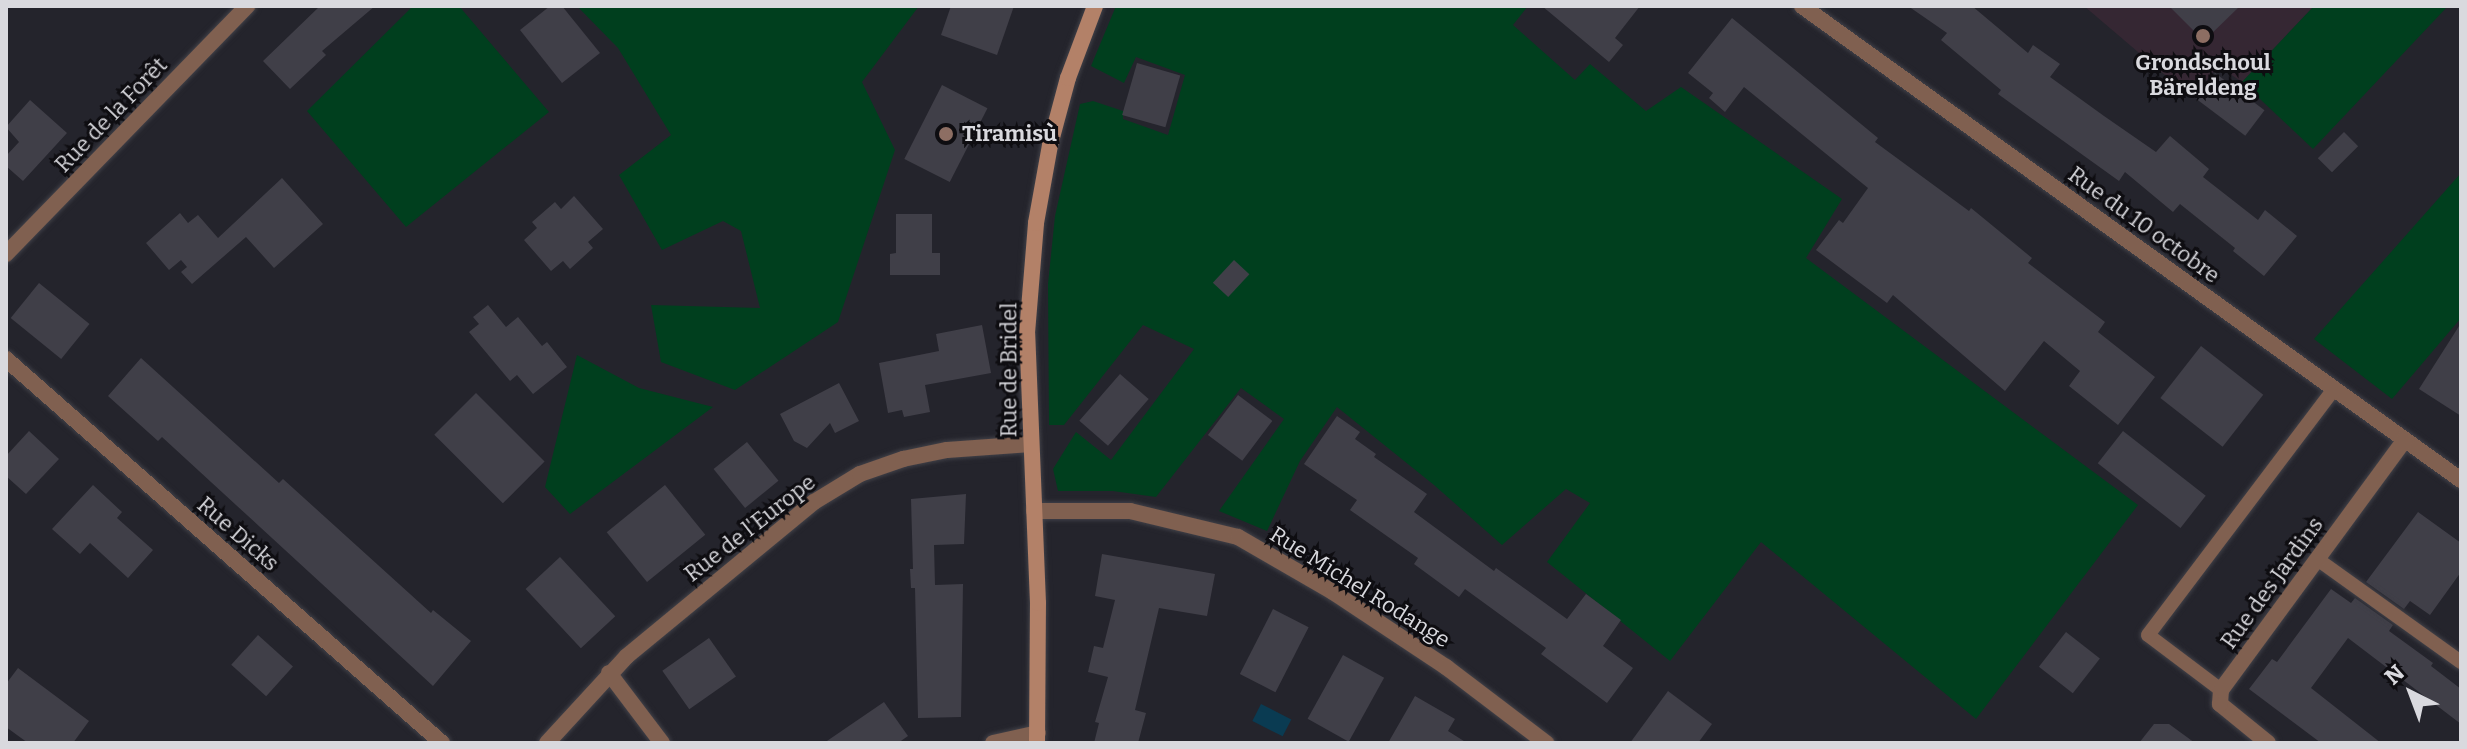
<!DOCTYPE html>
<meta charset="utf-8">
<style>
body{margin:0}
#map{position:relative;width:2467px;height:749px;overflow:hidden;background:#24242c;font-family:Bitter,serif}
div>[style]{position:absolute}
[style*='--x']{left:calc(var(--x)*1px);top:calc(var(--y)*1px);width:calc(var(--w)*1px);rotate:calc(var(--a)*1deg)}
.industrial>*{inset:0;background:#352733}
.green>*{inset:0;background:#003f1e}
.water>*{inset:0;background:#0a3b52;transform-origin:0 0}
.building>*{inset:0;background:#403f48;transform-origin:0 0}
.roads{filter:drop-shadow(0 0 2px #414148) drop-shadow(0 0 2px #414148)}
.lane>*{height:14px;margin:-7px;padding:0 7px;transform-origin:7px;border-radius:7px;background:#806050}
.street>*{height:16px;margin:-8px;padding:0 8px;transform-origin:8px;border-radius:8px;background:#806050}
.secondary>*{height:16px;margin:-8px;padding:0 8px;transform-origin:8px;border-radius:8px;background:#b38168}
.dots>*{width:22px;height:22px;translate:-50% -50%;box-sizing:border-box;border:4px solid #0e0d11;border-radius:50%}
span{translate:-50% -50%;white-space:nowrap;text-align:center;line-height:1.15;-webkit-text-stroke:6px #0e0d11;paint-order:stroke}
.poi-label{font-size:22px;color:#d9d9de;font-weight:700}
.left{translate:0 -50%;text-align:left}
.street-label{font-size:22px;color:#d9d9de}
.frame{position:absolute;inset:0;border:8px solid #d9d9de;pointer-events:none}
.north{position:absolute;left:2371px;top:653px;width:80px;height:80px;-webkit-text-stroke:6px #0e0d11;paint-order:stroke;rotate:318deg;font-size:22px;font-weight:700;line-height:32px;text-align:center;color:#d9d9de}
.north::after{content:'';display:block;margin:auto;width:28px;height:36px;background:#d9d9de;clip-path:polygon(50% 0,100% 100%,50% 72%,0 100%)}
</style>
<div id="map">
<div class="industrial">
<div style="clip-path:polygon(2084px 6px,2314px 6px,2242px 82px,2218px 66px,2192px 98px)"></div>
</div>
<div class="green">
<div style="clip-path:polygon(413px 6px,459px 6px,549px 112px,406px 227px,307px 111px)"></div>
<div style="clip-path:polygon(577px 6px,919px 6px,862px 82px,895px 150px,838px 322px,735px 390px,661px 362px,651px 305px,760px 308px,741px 231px,723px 221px,662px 250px,619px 175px,671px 135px,618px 48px)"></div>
<div style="clip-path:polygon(1116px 6px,1528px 6px,1513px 25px,1575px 80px,1590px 64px,1646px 111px,1681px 87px,1842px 199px,1806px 258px,2138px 505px,1976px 719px,1761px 542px,1670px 661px,1547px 562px,1590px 503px,1566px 489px,1502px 545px,1434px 485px,1337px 407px,1300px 461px,1267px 531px,1219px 511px,1284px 419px,1241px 388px,1156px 497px,1113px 491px,1058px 491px,1053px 469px,1076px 432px,1111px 460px,1194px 349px,1143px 325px,1064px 425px,1049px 425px,1048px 284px,1055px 216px,1080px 104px,1093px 101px,1123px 111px,1123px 119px,1168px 135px,1185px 75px,1136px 57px,1124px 83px,1091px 66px)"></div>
<div style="clip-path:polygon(2314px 6px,2448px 6px,2313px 149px,2242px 82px)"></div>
<div style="clip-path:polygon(2461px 173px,2461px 318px,2392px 399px,2314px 339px)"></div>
<div style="clip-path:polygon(577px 355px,639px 388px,713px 407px,570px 514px,545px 487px)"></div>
</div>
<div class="water">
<div style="left:1261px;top:704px;width:34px;height:19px;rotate:27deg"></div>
</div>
<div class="building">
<div style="clip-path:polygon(320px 6px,375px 6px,322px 51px,326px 55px,290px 89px,263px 61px)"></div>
<div style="clip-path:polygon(550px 6px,562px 6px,600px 53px,562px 83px,520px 30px)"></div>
<div style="clip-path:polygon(951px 6px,1014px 6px,997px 55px,941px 35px)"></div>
<div style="clip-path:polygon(1542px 6px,1640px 6px,1615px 38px,1623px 45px,1609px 62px)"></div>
<div style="clip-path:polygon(1908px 6px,1972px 6px,2028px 53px,2033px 45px,2060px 64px,2050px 77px,2104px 116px,2156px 152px,2170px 136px,2209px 169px,2203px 177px,2258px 220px,2265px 210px,2297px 236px,2264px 276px,2233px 251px,2235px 248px,2180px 204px,2173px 212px,2125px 172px,2119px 181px,1998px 94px,2001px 90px,1941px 40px,1947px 33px)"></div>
<div style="clip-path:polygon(2169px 6px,2240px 6px,2204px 41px)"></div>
<div style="clip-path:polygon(1732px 18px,1878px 138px,1875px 142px,1969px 211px,1971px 208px,2032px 258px,2028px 263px,2105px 322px,2098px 332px,2155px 377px,2118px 425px,2069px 386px,2080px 371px,2044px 341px,2005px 391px,1893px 295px,1887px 303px,1816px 250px,1839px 220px,1843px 223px,1868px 188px,1744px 87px,1725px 112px,1709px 98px,1713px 93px,1688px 73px)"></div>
<div style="left:1137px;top:63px;width:45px;height:54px;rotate:16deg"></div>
<div style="left:2215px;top:73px;width:62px;height:32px;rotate:37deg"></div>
<div style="left:942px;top:85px;width:51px;height:83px;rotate:27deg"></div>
<div style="clip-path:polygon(30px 100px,67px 133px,23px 181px,6px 166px,6px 156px,19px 142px,6px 127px)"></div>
<div style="left:2344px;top:132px;width:20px;height:37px;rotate:45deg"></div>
<div style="clip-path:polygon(282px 178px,323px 224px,274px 268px,246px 237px,192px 284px,181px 272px,187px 267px,181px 260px,169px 270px,146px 243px,180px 213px,188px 223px,198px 215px,218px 238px)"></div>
<div style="clip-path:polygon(574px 196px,603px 229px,588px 242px,593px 248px,570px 269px,563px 261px,551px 271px,524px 240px,537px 228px,532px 222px,555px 202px,561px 209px)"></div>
<div style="clip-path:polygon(896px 214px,932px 214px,932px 253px,940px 253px,940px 275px,890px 275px,890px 254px,896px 253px)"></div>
<div style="left:1234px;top:260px;width:21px;height:31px;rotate:43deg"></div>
<div style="left:39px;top:283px;width:65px;height:45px;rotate:39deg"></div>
<div style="clip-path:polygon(488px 305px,506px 327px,518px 317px,542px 346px,547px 342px,567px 367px,533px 394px,517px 375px,510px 381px,469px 332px,479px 324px,473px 317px)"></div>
<div style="clip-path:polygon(2461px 323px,2461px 416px,2419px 389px)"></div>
<div style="clip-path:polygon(982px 325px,991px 373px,925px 385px,930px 412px,904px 417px,902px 410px,888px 413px,879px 363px,939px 351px,936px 334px)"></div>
<div style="left:2201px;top:346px;width:79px;height:66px;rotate:38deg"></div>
<div style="clip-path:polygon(141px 358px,279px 483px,283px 479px,431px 613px,433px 610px,471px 641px,433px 686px,162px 437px,158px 441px,108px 396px)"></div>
<div style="left:1120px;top:374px;width:38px;height:62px;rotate:41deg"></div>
<div style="clip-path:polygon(839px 383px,859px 421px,835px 433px,830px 423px,807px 448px,794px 441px,780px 414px)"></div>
<div style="left:476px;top:393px;width:97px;height:59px;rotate:45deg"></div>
<div style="left:1238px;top:395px;width:43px;height:50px;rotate:37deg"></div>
<div style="clip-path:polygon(1337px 416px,1360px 432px,1355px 439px,1376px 454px,1374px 457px,1427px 494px,1414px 512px,1494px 571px,1496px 568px,1567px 619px,1586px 594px,1621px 620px,1603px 646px,1633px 668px,1607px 703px,1541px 654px,1546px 648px,1465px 589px,1459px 597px,1414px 564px,1418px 558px,1350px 510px,1357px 500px,1304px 464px)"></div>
<div style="clip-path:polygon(29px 431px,59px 459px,26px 494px,6px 476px,6px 456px)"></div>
<div style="left:2123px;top:431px;width:105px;height:41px;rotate:38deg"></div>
<div style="left:747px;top:442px;width:50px;height:43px;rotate:51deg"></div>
<div style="clip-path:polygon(93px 485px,122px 512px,117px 518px,153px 550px,128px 578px,90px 543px,80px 554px,52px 529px)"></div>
<div style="left:665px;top:485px;width:64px;height:75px;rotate:51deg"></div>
<div style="clip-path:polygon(966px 494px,964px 544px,934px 545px,935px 585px,963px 584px,961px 717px,918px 718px,915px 588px,911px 588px,910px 569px,913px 569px,911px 499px)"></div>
<div style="clip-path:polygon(2418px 512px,2461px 543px,2461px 572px,2430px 615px,2410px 601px,2404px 609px,2366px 582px)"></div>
<div style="clip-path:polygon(1102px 554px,1215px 574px,1207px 616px,1159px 608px,1135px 710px,1146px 713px,1138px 743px,1094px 743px,1099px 723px,1095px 722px,1108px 677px,1088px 672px,1094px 646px,1103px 648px,1115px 600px,1095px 596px)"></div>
<div style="left:560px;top:557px;width:81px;height:47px;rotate:47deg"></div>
<div style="clip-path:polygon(2331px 589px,2351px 603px,2355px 598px,2393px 625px,2389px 631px,2433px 663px,2431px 666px,2461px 689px,2461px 724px,2348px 638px,2311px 688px,2381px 743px,2321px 743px,2249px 689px,2272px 659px,2277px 662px)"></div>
<div style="left:1273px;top:609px;width:40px;height:73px;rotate:27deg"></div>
<div style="left:2066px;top:632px;width:43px;height:44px;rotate:38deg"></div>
<div style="left:258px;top:635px;width:47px;height:40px;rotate:42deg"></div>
<div style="left:709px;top:638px;width:47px;height:57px;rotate:55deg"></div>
<div style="left:1343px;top:655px;width:47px;height:73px;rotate:29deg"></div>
<div style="clip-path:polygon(18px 668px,89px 721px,73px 743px,28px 743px,6px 727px,6px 684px)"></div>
<div style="clip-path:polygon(1668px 691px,1712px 724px,1698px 743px,1630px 743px)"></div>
<div style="clip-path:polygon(1415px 696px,1455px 719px,1448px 731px,1467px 743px,1388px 743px)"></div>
<div style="clip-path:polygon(884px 702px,908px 736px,898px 743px,824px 743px)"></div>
<div style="clip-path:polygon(2154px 724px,2169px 724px,2195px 743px,2139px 743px)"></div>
</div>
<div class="roads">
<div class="lane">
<div style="--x:2317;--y:559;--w:177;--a:35.6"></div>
<div style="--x:2221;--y:690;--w:91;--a:-143"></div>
<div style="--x:2148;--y:635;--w:308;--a:-52.9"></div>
</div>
<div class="street">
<div style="--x:1802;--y:6;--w:812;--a:35.73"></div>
<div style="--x:6;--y:254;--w:346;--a:-45.8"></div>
<div style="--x:6;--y:359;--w:581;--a:41.37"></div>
<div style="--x:1034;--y:511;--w:96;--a:0"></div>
<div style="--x:1130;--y:511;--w:111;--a:13.5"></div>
<div style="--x:1238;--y:537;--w:110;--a:30.1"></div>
<div style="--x:1333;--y:592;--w:136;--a:33.6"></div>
<div style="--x:1446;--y:667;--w:126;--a:37.2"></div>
<div style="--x:609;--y:673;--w:88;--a:52.9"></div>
<div style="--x:547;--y:743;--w:118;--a:-47.4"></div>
<div style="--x:627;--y:656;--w:242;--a:-39.5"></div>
<div style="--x:814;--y:502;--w:54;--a:-31.3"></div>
<div style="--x:860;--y:474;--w:46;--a:-19.2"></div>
<div style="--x:903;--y:459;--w:45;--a:-11.6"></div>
<div style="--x:947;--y:450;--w:84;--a:-4.1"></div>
<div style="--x:993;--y:743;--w:46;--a:-12.5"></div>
<div style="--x:2268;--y:743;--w:62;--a:-140.9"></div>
<div style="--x:2220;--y:704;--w:14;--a:-86"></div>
<div style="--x:2221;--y:690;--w:309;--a:-53.7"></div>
</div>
<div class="secondary">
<div style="--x:1037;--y:743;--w:140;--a:-89.6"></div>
<div style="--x:1038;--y:603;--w:270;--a:-92.3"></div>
<div style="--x:1027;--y:333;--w:110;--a:-85.3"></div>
<div style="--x:1036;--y:223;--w:79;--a:-79.8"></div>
<div style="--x:1050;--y:145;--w:69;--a:-75"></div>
<div style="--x:1068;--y:78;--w:77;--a:-69.4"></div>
</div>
</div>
<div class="dots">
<div style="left:2203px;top:36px;background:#8d6e63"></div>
<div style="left:946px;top:134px;background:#8d6e63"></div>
</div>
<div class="poi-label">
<span style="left:2203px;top:75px">Grondschoul<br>Bäreldeng</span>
<span class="left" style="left:962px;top:134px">Tiramisù</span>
</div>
<div class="street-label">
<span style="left:111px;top:115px;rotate:-46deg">Rue de la Forêt</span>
<span style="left:2144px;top:225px;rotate:36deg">Rue du 10 octobre</span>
<span style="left:1009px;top:370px;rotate:-90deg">Rue de Bridel</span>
<span style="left:750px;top:528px;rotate:-38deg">Rue de l'Europe</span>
<span style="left:238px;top:534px;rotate:41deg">Rue Dicks</span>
<span style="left:2272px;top:583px;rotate:-54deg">Rue des Jardins</span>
<span style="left:1360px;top:587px;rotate:32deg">Rue Michel Rodange</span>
</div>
<div class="frame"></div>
<div class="north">N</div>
</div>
